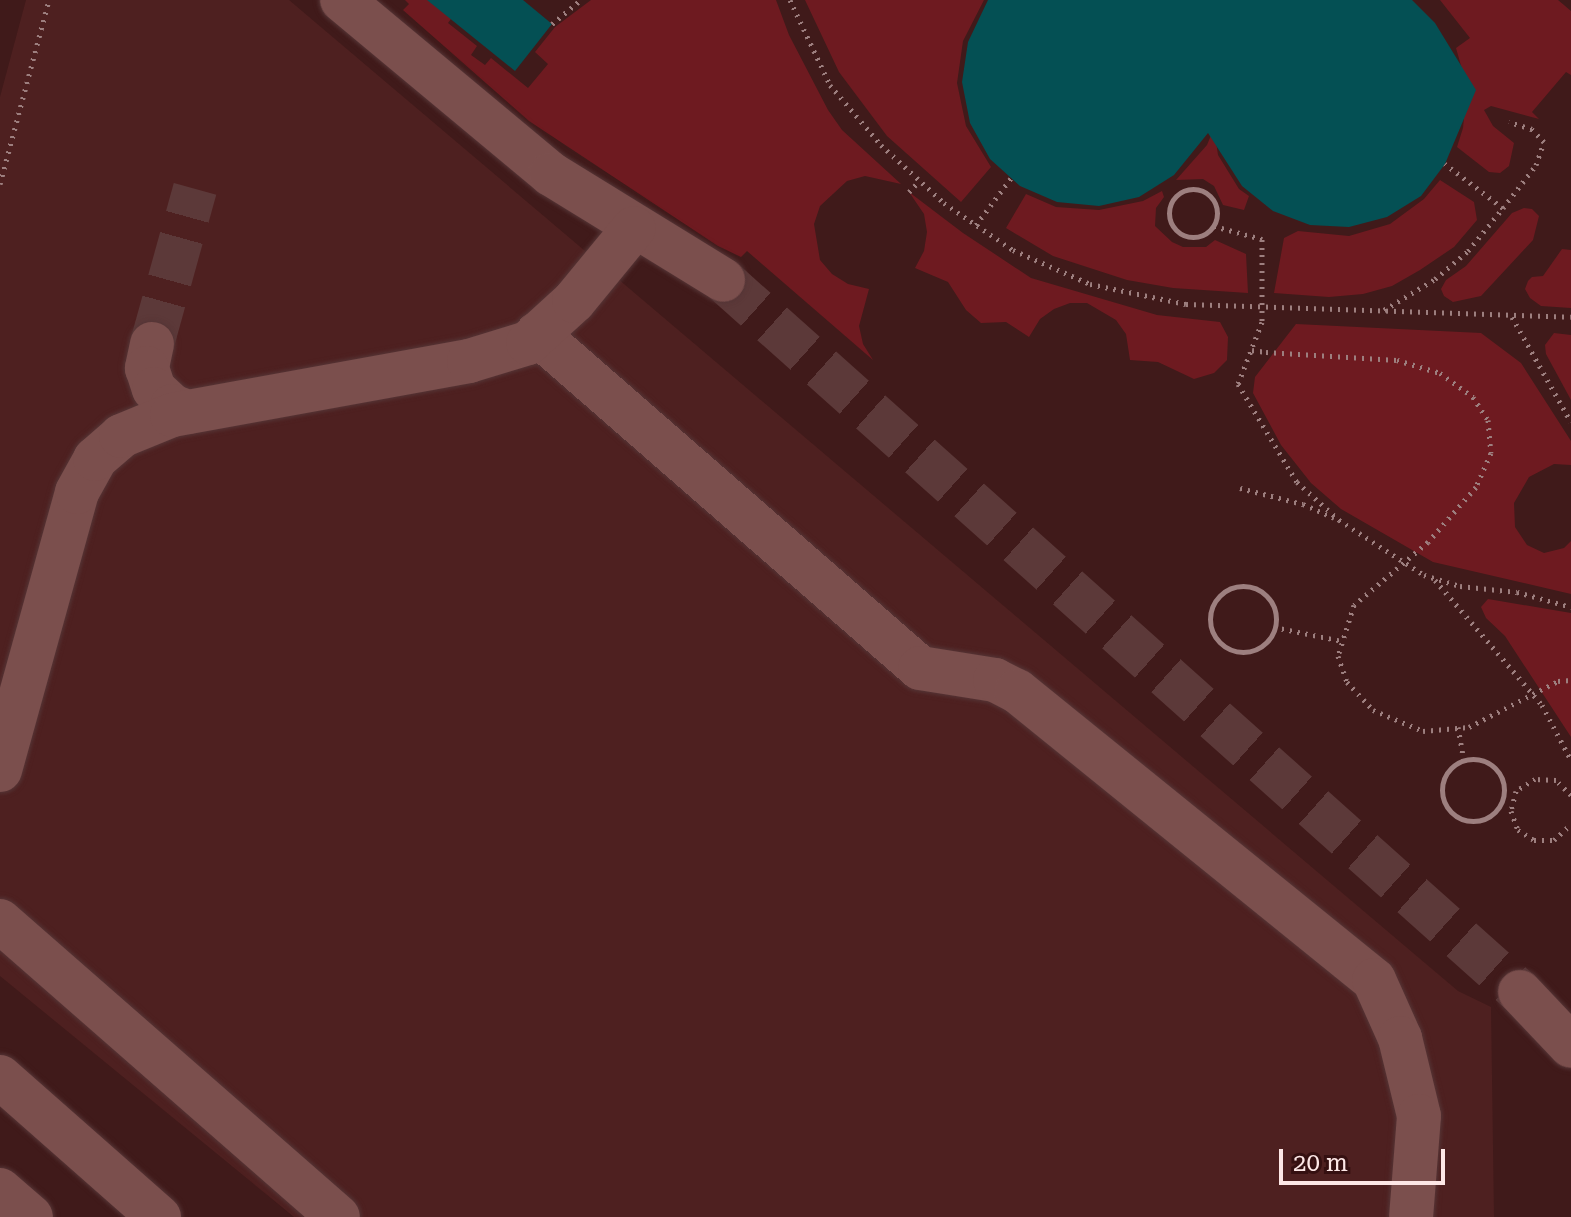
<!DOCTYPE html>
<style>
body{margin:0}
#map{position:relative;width:1571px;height:1217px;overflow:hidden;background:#401a1a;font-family:"Roboto Serif",serif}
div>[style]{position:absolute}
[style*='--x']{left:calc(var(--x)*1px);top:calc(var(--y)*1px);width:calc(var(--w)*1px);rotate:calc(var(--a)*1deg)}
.built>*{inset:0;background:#4e2020}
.green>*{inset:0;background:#6e1a20}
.building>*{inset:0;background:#045054}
.minor-tunnel>*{height:44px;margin-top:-22px;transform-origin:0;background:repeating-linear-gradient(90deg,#5c3939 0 44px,transparent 0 66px)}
.path>*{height:5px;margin-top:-2.5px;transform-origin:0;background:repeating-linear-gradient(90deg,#9d7f7f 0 2px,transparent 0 8px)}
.path>.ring{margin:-2.5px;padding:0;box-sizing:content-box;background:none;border:5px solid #9d7f7f;border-radius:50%}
.roads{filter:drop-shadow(0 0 2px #553536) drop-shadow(0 0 2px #553536)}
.minor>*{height:44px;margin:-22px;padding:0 22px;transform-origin:22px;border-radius:22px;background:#7b4f4d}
.path-bridge>*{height:5px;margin-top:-2.5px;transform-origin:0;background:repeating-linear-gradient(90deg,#9d7f7f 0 2px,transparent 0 8px)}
span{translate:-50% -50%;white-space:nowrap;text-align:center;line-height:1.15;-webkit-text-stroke:6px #351011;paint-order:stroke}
.scale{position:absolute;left:1279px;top:1149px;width:166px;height:36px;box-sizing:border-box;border:4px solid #fde7e6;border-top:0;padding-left:10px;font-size:24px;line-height:28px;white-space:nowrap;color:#fde7e6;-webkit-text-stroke:6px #351011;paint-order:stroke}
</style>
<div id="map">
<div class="built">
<div style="clip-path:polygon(26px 0,289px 0,1458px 991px,1491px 1007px,1494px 1217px,294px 1217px,0 976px,0 97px)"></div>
</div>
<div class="green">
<div style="clip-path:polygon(405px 0,465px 0,448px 23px,477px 46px,471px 55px,485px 65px,491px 58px,528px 88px,548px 64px,535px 52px,555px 27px,591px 0,776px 0,789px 35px,828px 110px,842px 130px,901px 184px,865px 176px,847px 181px,820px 206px,814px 224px,820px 260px,832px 274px,848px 284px,869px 289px,859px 326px,863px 344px,873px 360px,747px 251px,741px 257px,718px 246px,529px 121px,403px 10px,409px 4px)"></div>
<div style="clip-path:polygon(805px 0,984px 0,963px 41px,957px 83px,966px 126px,991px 167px,961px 202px,887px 136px,839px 72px)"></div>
<div style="clip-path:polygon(1440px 0,1558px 0,1571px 11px,1571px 75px,1566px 72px,1532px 112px,1539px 119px,1491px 106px,1484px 110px,1493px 126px,1514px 143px,1509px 166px,1500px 173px,1489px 172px,1457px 147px,1463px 128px,1467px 87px,1456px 48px,1470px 38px)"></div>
<div style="clip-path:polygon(1214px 128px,1218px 155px,1239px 189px,1249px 196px,1244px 210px,1223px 205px,1214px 186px,1203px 179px,1176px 180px,1207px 145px)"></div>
<div style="clip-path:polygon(1440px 180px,1474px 202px,1477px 220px,1454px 247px,1420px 270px,1392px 286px,1363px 294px,1329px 297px,1274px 293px,1284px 238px,1298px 231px,1349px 236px,1390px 224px,1424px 199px)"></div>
<div style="clip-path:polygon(1162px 191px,1164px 197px,1156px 208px,1155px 226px,1172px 242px,1183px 247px,1206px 247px,1215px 240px,1246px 254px,1248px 293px,1173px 288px,1127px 280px,1053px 256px,1006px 228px,1026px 194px,1056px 207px,1099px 210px,1143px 201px)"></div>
<div style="clip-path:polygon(909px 192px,963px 233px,1031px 278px,1157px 315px,1220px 322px,1228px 337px,1227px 360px,1214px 373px,1194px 379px,1158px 362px,1130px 360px,1126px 334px,1116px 320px,1087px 303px,1070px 303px,1054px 309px,1040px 319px,1029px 337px,1006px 322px,981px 323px,966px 310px,948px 282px,915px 268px,924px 251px,927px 232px,924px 214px)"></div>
<div style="clip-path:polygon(1524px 208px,1532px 209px,1539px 216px,1533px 240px,1481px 296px,1453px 302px,1444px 296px,1441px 289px,1446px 280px,1466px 266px,1512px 213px)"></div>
<div style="clip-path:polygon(1562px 249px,1571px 250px,1571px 308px,1541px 306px,1530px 298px,1525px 289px,1528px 281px,1532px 277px,1543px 276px)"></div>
<div style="clip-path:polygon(1296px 324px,1481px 333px,1521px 363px,1571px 441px,1571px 465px,1554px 464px,1529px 477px,1514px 503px,1515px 527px,1527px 545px,1544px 553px,1564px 548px,1571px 541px,1571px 594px,1433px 562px,1341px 509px,1311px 483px,1281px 445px,1253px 393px,1255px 377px)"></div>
<div style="clip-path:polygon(1554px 333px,1571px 335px,1571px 400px,1546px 354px,1545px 345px)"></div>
<div style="clip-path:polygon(1488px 599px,1571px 613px,1571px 737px,1505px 636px,1486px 618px,1481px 607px)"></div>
</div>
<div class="building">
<div style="clip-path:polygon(427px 0,523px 0,552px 24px,515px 71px)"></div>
<div style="clip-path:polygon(988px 0,1412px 0,1435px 23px,1476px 90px,1445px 164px,1421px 196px,1387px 217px,1349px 227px,1310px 225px,1273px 211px,1242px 186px,1208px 133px,1174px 175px,1139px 197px,1099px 206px,1057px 202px,1020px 186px,990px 159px,970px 123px,962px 82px,968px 42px)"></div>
</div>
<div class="minor-tunnel">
<div style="--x:723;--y:280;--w:1069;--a:41.78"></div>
<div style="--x:152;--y:344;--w:161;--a:-74.5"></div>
</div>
<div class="path">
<div style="--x:790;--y:0;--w:94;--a:64.8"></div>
<div style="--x:830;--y:85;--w:79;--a:49.6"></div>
<div style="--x:881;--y:145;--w:86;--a:42.6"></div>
<div style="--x:944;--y:203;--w:83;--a:34.3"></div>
<div style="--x:1013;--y:250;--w:84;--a:23.8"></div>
<div style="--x:1090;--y:284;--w:98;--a:11.8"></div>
<div style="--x:1186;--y:304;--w:385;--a:1.9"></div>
<div style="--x:552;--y:24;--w:38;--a:-40"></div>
<div style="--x:0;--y:184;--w:190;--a:-75.1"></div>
<div class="ring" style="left:1169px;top:189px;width:43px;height:43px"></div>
<div style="--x:909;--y:192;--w:16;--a:-47"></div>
<div style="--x:1503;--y:208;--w:54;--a:-52.5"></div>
<div style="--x:1536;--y:165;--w:24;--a:-71"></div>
<div style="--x:1544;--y:142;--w:18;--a:-133"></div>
<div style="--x:1532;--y:129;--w:24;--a:-163"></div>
<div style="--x:976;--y:225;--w:59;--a:-53.3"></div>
<div style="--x:1214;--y:226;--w:50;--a:15.2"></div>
<div style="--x:1262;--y:239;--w:83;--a:90"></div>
<div style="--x:1262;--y:322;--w:66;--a:111.2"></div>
<div style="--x:1238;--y:384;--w:114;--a:59"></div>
<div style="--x:1297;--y:482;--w:57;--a:42.1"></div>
<div style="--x:1339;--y:520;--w:101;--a:32.9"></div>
<div style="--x:1424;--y:575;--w:38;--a:17"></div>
<div style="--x:1460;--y:586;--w:57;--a:6"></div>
<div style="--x:1517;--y:592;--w:56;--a:15.5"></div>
<div style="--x:1384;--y:310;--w:60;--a:-31.3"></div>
<div style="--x:1435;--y:279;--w:43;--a:-40.3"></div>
<div style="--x:1468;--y:251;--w:55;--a:-50.9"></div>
<div style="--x:1503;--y:208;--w:73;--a:-142.8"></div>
<div style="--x:1512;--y:317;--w:120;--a:60.7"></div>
<div style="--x:1252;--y:350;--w:14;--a:8"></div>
<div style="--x:1240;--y:488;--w:65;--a:14.3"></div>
<div style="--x:1303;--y:504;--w:34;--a:24"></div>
<div style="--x:1435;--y:580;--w:165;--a:49.4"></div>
<div style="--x:1542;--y:705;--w:62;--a:62.2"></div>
<div class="ring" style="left:1210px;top:586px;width:61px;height:61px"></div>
<div style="--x:1274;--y:627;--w:69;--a:11.6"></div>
<div style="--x:1458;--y:727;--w:34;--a:80"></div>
<div class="ring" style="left:1442px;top:759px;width:57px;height:57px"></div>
<div style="--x:1571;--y:795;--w:21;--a:-135"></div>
<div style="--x:1556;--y:780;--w:21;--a:-177"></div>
<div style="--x:1535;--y:779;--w:22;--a:148"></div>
<div style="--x:1516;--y:791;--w:21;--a:104"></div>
<div style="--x:1511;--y:811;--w:20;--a:70"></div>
<div style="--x:1518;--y:830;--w:19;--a:32"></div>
<div style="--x:1534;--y:840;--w:20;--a:0"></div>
<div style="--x:1554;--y:840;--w:23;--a:-43"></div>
</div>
<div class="roads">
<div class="minor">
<div style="--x:342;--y:0;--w:272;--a:39.8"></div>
<div style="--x:551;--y:174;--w:202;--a:31.6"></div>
<div style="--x:537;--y:334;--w:508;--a:41.09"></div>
<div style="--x:920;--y:668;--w:76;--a:9.1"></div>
<div style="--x:995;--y:680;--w:25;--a:27"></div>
<div style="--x:1017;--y:691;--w:459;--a:39"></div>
<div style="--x:1374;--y:980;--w:64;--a:65.9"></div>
<div style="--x:1400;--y:1038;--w:80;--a:76.3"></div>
<div style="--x:1419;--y:1116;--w:101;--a:94.5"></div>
<div style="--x:152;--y:344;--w:25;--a:102"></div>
<div style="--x:147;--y:368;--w:22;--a:72"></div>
<div style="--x:154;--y:389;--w:25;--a:43"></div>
<div style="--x:172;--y:406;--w:17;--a:21"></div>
<div style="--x:0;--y:770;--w:288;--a:-74.5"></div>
<div style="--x:77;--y:492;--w:38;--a:-61"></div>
<div style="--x:95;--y:459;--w:35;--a:-41"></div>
<div style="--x:121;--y:436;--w:55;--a:-22.4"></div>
<div style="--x:172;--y:415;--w:302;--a:-10.3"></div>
<div style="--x:469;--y:361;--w:62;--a:-17"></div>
<div style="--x:528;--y:343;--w:62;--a:-42.4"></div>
<div style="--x:574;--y:301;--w:94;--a:-50.6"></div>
<div style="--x:0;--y:921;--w:449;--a:41.2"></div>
<div style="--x:1520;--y:992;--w:74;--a:46.6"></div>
<div style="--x:0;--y:1077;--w:212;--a:41.4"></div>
<div style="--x:0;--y:1190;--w:41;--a:41.1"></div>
</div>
</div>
<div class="path-bridge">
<div style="--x:1266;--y:352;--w:131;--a:3.5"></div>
<div style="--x:1397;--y:360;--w:45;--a:16.8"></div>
<div style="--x:1440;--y:373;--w:41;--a:36"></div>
<div style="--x:1473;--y:397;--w:27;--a:57"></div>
<div style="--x:1488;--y:420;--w:33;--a:85"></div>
<div style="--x:1491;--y:453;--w:37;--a:114"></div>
<div style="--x:1476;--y:487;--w:73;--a:131.1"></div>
<div style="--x:1428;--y:542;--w:97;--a:139.6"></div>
<div style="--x:1354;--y:605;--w:53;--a:107.4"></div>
<div style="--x:1338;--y:656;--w:28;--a:71"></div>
<div style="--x:1347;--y:682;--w:38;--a:47"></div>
<div style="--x:1373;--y:710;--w:54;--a:22.8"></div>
<div style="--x:1423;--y:731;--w:46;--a:-5"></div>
<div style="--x:1469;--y:727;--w:100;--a:-27.3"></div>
<div style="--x:1558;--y:681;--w:13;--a:-4"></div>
</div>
<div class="scale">20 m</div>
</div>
